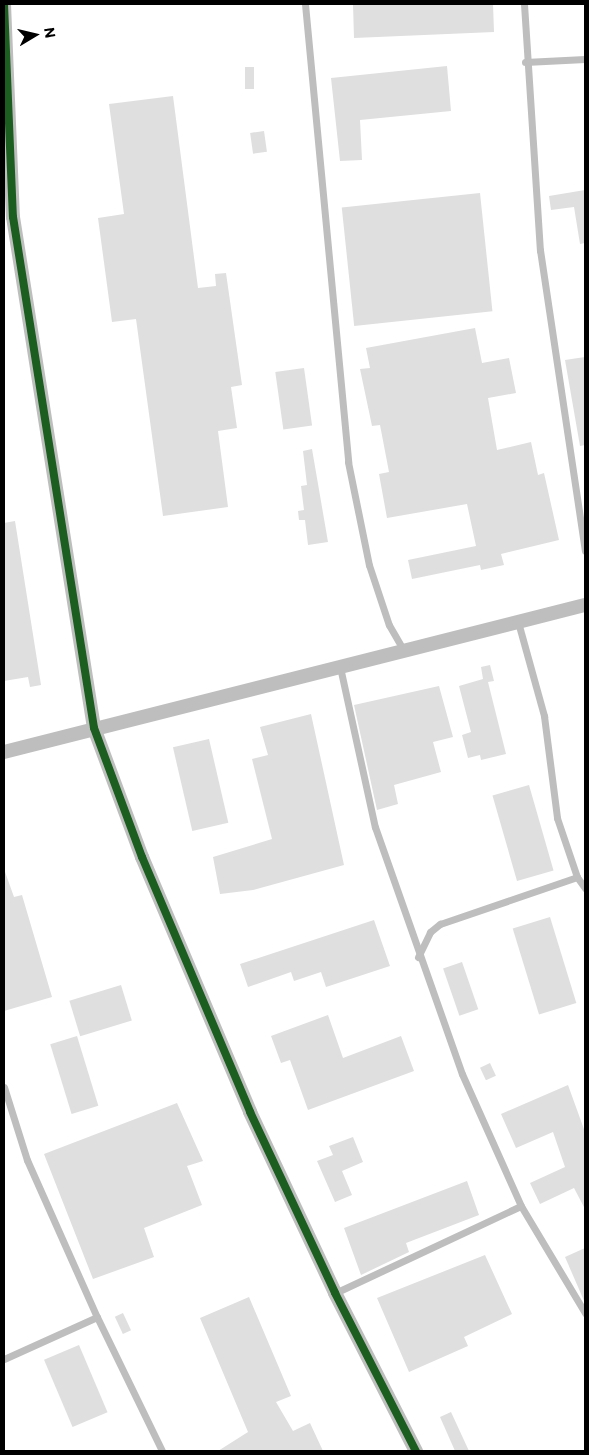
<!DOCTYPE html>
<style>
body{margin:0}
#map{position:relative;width:589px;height:1455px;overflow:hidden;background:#fff;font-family:Commissioner,sans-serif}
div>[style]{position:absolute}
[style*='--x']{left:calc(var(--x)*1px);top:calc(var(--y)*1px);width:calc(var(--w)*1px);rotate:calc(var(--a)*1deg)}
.building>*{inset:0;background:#dfdfdf;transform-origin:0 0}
.lane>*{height:7px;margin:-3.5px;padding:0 3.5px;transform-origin:3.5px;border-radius:3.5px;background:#bebebe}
.street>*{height:14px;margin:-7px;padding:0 7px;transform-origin:7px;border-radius:7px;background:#bebebe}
.cycleway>*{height:8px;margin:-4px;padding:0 4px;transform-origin:4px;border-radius:4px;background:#1b5e20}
span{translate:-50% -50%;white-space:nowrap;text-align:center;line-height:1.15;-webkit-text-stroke:4.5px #fff;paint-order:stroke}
.frame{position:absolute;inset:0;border:5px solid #000;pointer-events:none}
.north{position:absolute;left:10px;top:10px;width:50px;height:50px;-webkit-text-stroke:4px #fff;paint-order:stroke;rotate:81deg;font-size:14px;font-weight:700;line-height:20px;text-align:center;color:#000}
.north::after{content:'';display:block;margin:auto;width:18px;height:22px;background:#000;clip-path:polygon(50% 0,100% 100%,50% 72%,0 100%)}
</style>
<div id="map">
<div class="building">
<div style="clip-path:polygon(353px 4px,493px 4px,494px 32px,354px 38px)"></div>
<div style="clip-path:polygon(447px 66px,451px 111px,360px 120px,362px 160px,340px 161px,331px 78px)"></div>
<div style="left:245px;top:67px;width:9px;height:22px"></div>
<div style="clip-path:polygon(173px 96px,198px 288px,216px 286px,215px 274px,226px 273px,242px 385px,231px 387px,237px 428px,218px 431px,228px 507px,163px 516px,136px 319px,112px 322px,98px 218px,124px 214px,109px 104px)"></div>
<div style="left:264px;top:131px;width:21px;height:14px;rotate:82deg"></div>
<div style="clip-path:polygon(585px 190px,585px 243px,580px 244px,574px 207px,551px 210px,549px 196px)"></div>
<div style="left:480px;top:193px;width:119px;height:139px;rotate:84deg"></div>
<div style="clip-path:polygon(475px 328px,482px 363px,509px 358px,516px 393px,488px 398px,497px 450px,531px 442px,538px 475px,544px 473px,559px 540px,501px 554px,504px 565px,481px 570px,480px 565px,412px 579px,408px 560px,476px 546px,467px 504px,387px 518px,379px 474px,389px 472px,380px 425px,372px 426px,360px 369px,370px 368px,366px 348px)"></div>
<div style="clip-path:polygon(585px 357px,585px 445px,580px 446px,565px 360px)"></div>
<div style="left:304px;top:368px;width:58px;height:29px;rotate:82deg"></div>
<div style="clip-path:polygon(312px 449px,328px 542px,308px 545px,305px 520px,299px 520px,298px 511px,304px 510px,301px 486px,307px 485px,303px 451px)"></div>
<div style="clip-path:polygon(15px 521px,41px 685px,30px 687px,28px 677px,4px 681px,4px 523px)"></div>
<div style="clip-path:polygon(490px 665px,494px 681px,488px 682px,506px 754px,481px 760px,480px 755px,468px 758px,462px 735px,471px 732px,459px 686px,483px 679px,481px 667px)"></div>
<div style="clip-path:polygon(439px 686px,453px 737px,433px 742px,441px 772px,394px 785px,398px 804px,377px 810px,354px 705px)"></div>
<div style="clip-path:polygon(311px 714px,344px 865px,253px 890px,220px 894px,213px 857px,272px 839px,252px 759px,268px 755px,260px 727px)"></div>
<div style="left:209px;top:739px;width:86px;height:37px;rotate:77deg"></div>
<div style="left:529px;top:785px;width:89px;height:38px;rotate:74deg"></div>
<div style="clip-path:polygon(4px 869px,14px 897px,22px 895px,52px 997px,4px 1011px)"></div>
<div style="left:550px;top:917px;width:90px;height:39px;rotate:73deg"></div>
<div style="clip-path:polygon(374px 920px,390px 966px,326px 987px,321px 972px,294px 981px,291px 972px,248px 987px,240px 964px)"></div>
<div style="left:462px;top:962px;width:50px;height:20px;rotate:71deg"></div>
<div style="left:121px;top:985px;width:37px;height:54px;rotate:73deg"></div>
<div style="clip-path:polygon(328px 1015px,343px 1058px,401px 1036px,414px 1071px,308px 1110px,290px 1060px,281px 1063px,271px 1036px)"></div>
<div style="left:77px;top:1036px;width:73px;height:28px;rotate:73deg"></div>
<div style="left:490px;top:1063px;width:14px;height:11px;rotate:65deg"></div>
<div style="clip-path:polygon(568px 1085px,585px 1132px,585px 1209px,574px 1188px,540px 1204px,530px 1183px,565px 1167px,553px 1132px,516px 1148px,501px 1114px)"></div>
<div style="clip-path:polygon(177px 1103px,203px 1161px,187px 1166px,202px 1205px,144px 1228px,154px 1257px,93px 1279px,44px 1154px)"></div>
<div style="clip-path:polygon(353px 1137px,363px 1162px,342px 1171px,352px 1195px,335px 1202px,317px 1161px,333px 1155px,329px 1146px)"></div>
<div style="clip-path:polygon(467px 1181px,479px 1215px,406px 1243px,409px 1252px,361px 1275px,344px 1228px)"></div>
<div style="clip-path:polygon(585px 1248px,585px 1303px,565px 1257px)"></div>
<div style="clip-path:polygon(485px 1255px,512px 1314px,464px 1337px,468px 1346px,409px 1372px,377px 1298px)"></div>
<div style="clip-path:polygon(249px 1297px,291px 1396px,276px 1402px,293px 1431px,310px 1423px,323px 1451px,218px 1451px,248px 1432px,200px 1318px)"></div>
<div style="left:123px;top:1313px;width:19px;height:9px;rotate:65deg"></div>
<div style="left:79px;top:1345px;width:73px;height:38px;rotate:67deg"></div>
<div style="clip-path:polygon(451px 1412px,469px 1451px,455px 1451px,440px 1417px)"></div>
</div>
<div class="lane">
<div style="--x:305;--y:4;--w:460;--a:84.6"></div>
<div style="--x:348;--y:462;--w:105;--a:78.5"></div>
<div style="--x:369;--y:565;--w:63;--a:71.6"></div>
<div style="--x:389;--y:625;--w:30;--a:60"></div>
<div style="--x:524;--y:4;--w:247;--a:86.3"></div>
<div style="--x:540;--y:250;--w:304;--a:81.5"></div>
<div style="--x:525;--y:62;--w:60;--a:-2.9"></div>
<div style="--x:518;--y:622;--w:98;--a:74.5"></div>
<div style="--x:544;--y:716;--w:103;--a:82.7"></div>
<div style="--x:557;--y:818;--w:62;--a:71.3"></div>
<div style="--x:577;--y:877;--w:14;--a:54"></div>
<div style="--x:340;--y:667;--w:164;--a:77.7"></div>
<div style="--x:375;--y:827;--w:262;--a:70.6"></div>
<div style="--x:462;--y:1074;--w:145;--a:65.9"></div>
<div style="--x:521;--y:1206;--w:125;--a:59.1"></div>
<div style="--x:418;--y:957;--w:28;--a:-64"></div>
<div style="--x:430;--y:932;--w:13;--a:-39"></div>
<div style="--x:440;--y:924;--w:145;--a:-18.9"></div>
<div style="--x:4;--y:1087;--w:77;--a:72.5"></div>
<div style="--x:27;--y:1160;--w:172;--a:66"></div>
<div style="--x:97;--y:1317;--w:149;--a:64.1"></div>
<div style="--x:335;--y:1293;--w:205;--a:-25.1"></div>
<div style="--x:4;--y:1359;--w:102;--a:-24.3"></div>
</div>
<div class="street">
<div style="--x:4;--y:4;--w:213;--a:87.6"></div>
<div style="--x:13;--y:217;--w:517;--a:80.99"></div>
<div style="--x:94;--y:728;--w:138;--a:69.6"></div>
<div style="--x:142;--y:857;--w:277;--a:67"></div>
<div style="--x:250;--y:1112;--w:200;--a:64.8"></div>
<div style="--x:335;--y:1293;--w:178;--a:62.9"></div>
<div style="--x:4;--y:752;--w:599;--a:-14.2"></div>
</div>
<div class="cycleway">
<div style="--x:4;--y:4;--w:213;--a:87.6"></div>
<div style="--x:13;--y:217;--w:517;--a:80.99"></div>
<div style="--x:94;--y:728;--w:138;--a:69.6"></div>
<div style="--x:142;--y:857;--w:277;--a:67"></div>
<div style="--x:250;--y:1112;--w:200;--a:64.8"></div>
<div style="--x:335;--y:1293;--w:178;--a:62.9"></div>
</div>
<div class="frame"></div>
<div class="north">N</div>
</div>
